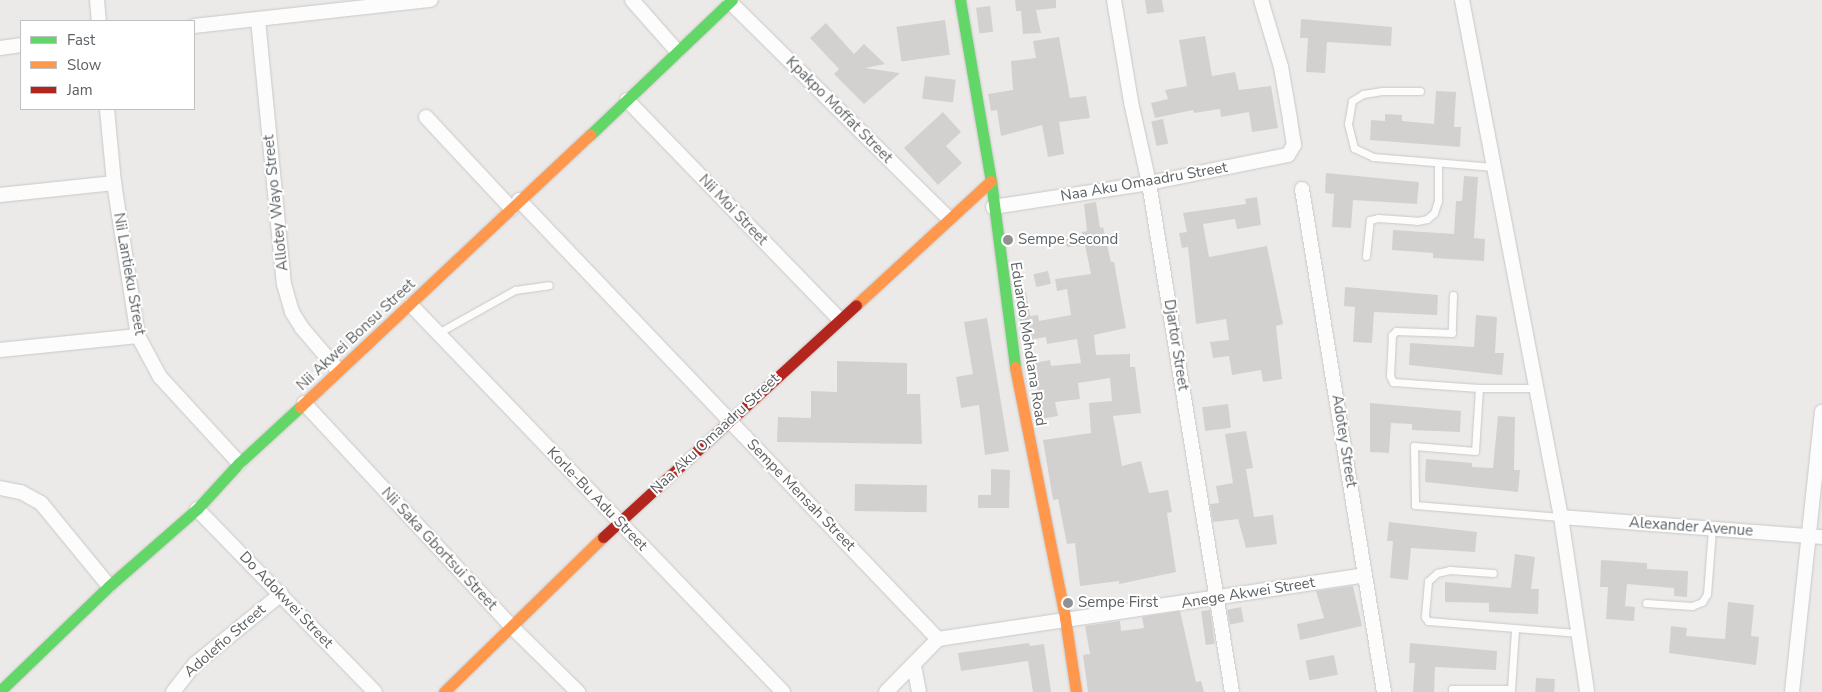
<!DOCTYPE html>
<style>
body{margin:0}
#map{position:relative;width:1822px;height:692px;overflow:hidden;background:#eceae8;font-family:"Nunito Sans",sans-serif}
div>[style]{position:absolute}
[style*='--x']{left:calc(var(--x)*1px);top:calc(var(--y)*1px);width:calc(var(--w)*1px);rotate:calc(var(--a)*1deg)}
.building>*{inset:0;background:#d3d1d0;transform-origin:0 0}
.roads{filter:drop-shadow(0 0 1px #c9c8c7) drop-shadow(0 0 1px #c9c8c7)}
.lane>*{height:7px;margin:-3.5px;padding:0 3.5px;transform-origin:3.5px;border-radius:3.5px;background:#fcfcfc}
.street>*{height:14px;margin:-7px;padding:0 7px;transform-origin:7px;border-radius:7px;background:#fcfcfc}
.fast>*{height:11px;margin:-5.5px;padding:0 5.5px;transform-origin:5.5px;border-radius:5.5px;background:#63d668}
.slow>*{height:11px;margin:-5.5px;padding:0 5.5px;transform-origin:5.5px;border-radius:5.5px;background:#ff974d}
.jam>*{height:11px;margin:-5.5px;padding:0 5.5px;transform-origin:5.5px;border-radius:5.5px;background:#b3261e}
.dots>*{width:14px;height:14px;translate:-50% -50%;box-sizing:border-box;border:2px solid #fff;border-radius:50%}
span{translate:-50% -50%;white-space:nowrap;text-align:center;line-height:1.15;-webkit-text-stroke:4px #fff;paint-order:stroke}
.street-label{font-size:15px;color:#5d6164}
.poi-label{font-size:15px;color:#5d6164}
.left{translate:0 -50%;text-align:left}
.legend{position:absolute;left:20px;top:20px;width:175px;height:90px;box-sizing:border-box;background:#fff;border:1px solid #bec0c1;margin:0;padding:6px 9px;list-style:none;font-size:15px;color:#5d6164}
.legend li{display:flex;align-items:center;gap:10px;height:25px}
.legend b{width:25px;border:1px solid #bec0c1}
</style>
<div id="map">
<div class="building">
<div style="clip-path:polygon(1015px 0,1056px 0,1056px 8px,1036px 10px,1041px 33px,1023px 34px,1021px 11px,1016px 11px)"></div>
<div style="clip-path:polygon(1145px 0,1162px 0,1164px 12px,1147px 14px)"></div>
<div style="left:990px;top:6px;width:26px;height:14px;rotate:83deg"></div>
<div style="clip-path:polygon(1301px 19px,1392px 27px,1391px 46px,1327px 42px,1325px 73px,1306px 72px,1308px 38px,1300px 38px)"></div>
<div style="left:945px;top:20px;width:35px;height:49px;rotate:82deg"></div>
<div style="clip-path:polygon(826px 23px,854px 54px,864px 44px,885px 64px,865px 68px,900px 73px,864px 104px,834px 74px,839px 69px,810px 38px)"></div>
<div style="clip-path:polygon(1205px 36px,1212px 76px,1235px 72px,1239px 90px,1271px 86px,1278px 128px,1252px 132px,1249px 112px,1221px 117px,1220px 109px,1194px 113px,1193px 110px,1155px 118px,1151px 103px,1168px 99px,1165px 90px,1187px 86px,1179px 40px)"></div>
<div style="clip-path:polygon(1059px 37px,1070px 98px,1086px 96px,1090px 118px,1059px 122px,1064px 154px,1048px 157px,1042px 125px,1001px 136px,997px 110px,991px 111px,988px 94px,1013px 90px,1011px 61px,1036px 58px,1033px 41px)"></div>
<div style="left:925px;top:76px;width:31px;height:23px;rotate:7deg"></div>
<div style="clip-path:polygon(1436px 91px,1456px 92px,1454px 127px,1461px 127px,1460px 147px,1370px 140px,1371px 120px,1385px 121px,1385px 114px,1402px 115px,1402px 121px,1434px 124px)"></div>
<div style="clip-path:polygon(943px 112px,961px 132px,946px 146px,962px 163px,938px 185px,904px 148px)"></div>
<div style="left:1163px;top:119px;width:25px;height:12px;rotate:78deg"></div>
<div style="clip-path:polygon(1326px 173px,1419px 182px,1417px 204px,1353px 200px,1351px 228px,1332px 227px,1334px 194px,1325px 193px)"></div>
<div style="clip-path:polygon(1464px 176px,1478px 177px,1474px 238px,1485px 239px,1484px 261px,1433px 258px,1433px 253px,1392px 250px,1393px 230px,1454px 234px,1456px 201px,1462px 201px)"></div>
<div style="clip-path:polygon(1257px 197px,1261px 225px,1237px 229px,1235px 219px,1203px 224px,1209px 257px,1267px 246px,1283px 324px,1276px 326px,1282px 379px,1263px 382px,1261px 370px,1232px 375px,1229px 356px,1213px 358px,1210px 342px,1229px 340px,1226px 319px,1196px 324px,1188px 247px,1182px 248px,1179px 233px,1187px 232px,1183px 213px,1246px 204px,1245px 199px)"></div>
<div style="clip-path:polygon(1096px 202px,1100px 228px,1103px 227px,1111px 262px,1114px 262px,1126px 328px,1094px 335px,1096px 355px,1130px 354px,1130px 367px,1135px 367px,1141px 413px,1113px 416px,1122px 466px,1141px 461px,1149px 493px,1168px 490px,1172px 512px,1167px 513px,1176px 572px,1119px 584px,1119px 581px,1080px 586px,1075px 543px,1067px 544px,1058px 499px,1053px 500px,1043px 440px,1091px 433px,1089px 403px,1112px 401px,1110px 378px,1078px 383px,1080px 399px,1055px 402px,1058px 416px,1041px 419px,1034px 363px,1050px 360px,1051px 366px,1081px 363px,1077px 339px,1047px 344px,1046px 337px,1022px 341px,1016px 294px,1026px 292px,1030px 316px,1038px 315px,1039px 321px,1071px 315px,1067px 289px,1057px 291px,1055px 279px,1091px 274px,1085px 245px,1067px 247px,1065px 237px,1082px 235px,1082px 232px,1087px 231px,1084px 204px)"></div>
<div style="left:1048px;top:271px;width:13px;height:15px;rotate:77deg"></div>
<div style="clip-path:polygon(1345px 287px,1438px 295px,1437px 315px,1374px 312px,1372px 343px,1353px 342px,1355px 307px,1344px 306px)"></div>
<div style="clip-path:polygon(1476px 315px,1497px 317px,1495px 353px,1504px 353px,1502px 375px,1409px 365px,1410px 343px,1474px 347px)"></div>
<div style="clip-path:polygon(987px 318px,1009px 451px,985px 455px,979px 405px,961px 408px,956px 377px,973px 374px,964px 322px)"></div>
<div style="clip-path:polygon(837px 361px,907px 363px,907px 394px,920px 394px,922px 444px,777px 442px,778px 417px,811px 418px,811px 391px,837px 392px)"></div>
<div style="clip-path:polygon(1370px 403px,1461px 411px,1460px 432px,1412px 430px,1412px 424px,1391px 423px,1389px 453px,1370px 452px)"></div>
<div style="left:1228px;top:404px;width:24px;height:26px;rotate:83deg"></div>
<div style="clip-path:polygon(1498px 416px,1515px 417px,1514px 470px,1520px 470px,1518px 492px,1425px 482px,1426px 459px,1472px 463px,1472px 467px,1493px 468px)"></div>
<div style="clip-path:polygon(1246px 431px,1253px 468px,1246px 469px,1254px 517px,1273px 515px,1277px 544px,1246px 548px,1238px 519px,1213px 522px,1210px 504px,1219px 503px,1216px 486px,1233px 483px,1225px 434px)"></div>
<div style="clip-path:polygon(991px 469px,1010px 470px,1009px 508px,978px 508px,978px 495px,991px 495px)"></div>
<div style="left:855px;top:484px;width:72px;height:27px;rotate:1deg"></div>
<div style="clip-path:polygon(1389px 522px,1477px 532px,1475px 552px,1411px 548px,1408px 580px,1390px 578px,1393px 541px,1387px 541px)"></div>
<div style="clip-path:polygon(1515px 554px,1535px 557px,1531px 589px,1539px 589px,1538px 614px,1489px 612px,1489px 603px,1445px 602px,1445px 582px,1511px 588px)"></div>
<div style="clip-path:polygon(1601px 560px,1647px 563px,1647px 569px,1688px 571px,1687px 597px,1674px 596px,1674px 588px,1627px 584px,1625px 606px,1635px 607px,1634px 621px,1606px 619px,1608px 587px,1600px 587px)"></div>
<div style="clip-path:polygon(1353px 586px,1362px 626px,1300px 640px,1297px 624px,1324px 618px,1316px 591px)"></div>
<div style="clip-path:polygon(1728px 602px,1754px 605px,1751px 636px,1759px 637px,1756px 665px,1669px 653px,1671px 626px,1687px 628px,1686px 636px,1725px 639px)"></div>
<div style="left:1241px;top:607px;width:15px;height:14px;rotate:79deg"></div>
<div style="left:1210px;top:610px;width:34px;height:9px;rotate:82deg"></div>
<div style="clip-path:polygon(1180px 611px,1196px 682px,1201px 681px,1204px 692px,1088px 692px,1083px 655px,1090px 654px,1085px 626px,1120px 621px,1121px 631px,1144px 628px,1142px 617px)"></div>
<div style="clip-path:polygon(1029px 643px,1030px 646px,1044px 644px,1051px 692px,1033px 692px,1028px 661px,961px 671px,958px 653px)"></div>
<div style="clip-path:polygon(1410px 643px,1497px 651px,1496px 670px,1435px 667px,1434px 692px,1413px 692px,1415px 663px,1409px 663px)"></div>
<div style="left:1334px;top:655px;width:20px;height:29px;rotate:79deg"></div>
<div style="left:1536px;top:678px;width:19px;height:14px;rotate:3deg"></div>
</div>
<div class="roads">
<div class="lane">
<div style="--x:1420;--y:91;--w:38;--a:180"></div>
<div style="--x:1382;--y:91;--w:19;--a:171"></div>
<div style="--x:1363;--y:94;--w:13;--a:148"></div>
<div style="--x:1352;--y:101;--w:23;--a:100"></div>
<div style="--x:1348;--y:124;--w:25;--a:76"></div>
<div style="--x:1354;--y:148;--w:21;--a:25"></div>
<div style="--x:1373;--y:157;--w:121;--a:4.7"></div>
<div style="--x:1366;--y:256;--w:36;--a:-84"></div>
<div style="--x:1370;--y:220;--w:8;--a:-14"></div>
<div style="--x:1378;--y:218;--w:39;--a:4"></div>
<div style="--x:1417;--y:221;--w:10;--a:-11"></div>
<div style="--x:1427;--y:219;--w:9;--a:-41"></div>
<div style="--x:1434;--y:213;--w:13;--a:-72"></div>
<div style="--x:1438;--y:201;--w:37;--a:-90"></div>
<div style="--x:1453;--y:295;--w:38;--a:92"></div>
<div style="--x:1452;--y:333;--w:56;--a:-178"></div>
<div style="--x:1396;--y:331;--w:6;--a:135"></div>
<div style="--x:1392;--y:335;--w:41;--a:92.8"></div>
<div style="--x:1390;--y:376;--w:7;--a:63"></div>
<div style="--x:1393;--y:382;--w:86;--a:4"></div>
<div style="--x:1479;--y:388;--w:58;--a:0"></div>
<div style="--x:438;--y:333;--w:88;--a:-29.2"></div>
<div style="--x:515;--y:290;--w:34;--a:-8"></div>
<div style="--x:1479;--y:388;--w:63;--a:93.6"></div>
<div style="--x:1475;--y:451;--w:61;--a:-175.3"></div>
<div style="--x:1414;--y:446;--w:59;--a:89"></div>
<div style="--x:1415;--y:505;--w:146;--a:4.7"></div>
<div style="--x:1493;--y:573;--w:43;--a:-176"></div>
<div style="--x:1450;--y:570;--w:13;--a:167"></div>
<div style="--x:1437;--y:573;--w:12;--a:138"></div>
<div style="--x:1428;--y:581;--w:36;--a:95"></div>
<div style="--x:1425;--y:617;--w:5;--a:53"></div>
<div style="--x:1428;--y:621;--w:148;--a:4.6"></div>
<div style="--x:1646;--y:603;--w:46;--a:3.7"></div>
<div style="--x:1692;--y:606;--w:11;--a:-22"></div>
<div style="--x:1702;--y:602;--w:9;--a:-58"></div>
<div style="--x:1707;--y:594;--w:65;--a:-85.6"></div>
<div style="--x:1452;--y:692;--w:3;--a:-90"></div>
<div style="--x:1452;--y:689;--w:59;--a:0"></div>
<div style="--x:1511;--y:689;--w:59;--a:-86.1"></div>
</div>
<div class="street">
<div style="--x:97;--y:0;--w:21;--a:85"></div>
<div style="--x:632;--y:0;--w:68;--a:48.6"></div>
<div style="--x:1114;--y:0;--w:103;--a:80.5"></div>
<div style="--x:1131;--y:102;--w:83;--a:77.5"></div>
<div style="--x:1149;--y:183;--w:516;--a:80.74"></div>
<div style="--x:1462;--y:0;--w:526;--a:79.16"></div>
<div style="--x:1561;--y:517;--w:177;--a:81.5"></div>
<div style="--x:730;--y:2;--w:307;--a:44.7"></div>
<div style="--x:258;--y:20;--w:265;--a:84.4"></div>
<div style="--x:284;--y:284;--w:29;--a:74"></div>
<div style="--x:292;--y:312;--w:19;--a:58"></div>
<div style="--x:302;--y:328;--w:55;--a:49.4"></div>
<div style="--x:194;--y:26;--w:238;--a:-6.3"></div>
<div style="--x:0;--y:48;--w:21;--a:-8"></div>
<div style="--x:627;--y:100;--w:305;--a:45.9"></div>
<div style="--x:107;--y:109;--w:74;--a:84.6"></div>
<div style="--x:114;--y:183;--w:155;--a:81.1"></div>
<div style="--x:138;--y:336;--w:47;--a:61.8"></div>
<div style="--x:160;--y:377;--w:117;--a:47.4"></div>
<div style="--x:426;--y:117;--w:125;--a:47"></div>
<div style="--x:1302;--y:189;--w:510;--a:80.74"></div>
<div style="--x:0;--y:195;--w:115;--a:-6"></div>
<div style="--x:519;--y:200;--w:607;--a:46.34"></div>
<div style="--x:993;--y:207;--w:158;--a:-8.7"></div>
<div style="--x:1149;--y:183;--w:142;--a:-11.4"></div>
<div style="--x:1288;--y:155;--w:12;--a:-59"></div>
<div style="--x:1294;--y:145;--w:26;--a:-99"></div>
<div style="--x:1290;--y:119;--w:53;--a:-99.8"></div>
<div style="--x:1281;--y:67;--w:70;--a:-106.6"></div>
<div style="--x:411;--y:305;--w:537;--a:46.13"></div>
<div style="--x:0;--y:350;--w:139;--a:-5.8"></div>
<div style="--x:304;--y:403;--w:306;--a:47.1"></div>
<div style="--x:512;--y:627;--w:93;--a:44.6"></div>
<div style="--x:0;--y:488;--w:21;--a:11"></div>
<div style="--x:21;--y:492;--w:23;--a:29"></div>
<div style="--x:41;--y:503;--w:107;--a:50.7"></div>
<div style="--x:197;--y:509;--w:255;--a:45.8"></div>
<div style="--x:1561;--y:517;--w:262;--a:4.4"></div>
<div style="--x:914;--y:666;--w:26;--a:79"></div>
<div style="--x:173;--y:692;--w:36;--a:-52"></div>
<div style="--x:195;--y:664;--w:111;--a:-39.1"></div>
<div style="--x:886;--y:692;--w:74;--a:-45.5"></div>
<div style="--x:938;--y:639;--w:431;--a:-8.5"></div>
<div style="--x:1792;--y:692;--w:282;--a:-83.9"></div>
</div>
<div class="fast">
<div style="--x:960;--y:0;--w:184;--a:80.3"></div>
<div style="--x:991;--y:181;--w:188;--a:82.6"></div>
<div style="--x:590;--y:135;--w:196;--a:-43.6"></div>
<div style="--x:0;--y:691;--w:151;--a:-43.9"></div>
<div style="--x:109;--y:586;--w:117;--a:-41.2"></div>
<div style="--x:197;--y:509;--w:62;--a:-47.6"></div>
<div style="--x:239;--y:463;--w:83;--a:-42.6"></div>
</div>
<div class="slow">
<div style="--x:856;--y:305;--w:183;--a:-42.6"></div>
<div style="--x:1015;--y:367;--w:256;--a:78.7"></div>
<div style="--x:1065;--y:618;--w:75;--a:81.5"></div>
<div style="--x:300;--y:407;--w:398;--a:-43.2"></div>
<div style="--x:444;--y:692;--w:222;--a:-44.3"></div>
</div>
<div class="jam">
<div style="--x:603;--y:537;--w:343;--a:-42.5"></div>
</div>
</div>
<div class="dots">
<div style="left:1008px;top:240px;background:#8f9192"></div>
<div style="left:1068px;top:603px;background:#8f9192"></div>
</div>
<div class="street-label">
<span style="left:839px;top:110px;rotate:45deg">Kpakpo Moffat Street</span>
<span style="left:1144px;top:182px;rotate:-10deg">Naa Aku Omaadru Street</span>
<span style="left:276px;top:203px;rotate:-96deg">Allotey Wayo Street</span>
<span style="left:733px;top:210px;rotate:46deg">Nii Moi Street</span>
<span style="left:129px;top:274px;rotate:80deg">Nii Lantieku Street</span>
<span style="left:356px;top:335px;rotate:-43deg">Nii Akwei Bonsu Street</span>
<span style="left:1028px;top:344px;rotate:81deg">Eduardo Mohdlana Road</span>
<span style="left:1176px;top:345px;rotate:81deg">Djartor Street</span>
<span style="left:715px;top:434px;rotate:-43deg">Naa Aku Omaadru Street</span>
<span style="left:1344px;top:441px;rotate:81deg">Adotey Street</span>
<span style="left:801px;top:495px;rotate:46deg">Sempe Mensah Street</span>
<span style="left:597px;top:499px;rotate:46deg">Korle-Bu Adu Street</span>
<span style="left:1691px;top:527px;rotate:4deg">Alexander Avenue</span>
<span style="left:439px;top:549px;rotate:47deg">Nii Saka Gbortsui Street</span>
<span style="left:1248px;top:593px;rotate:-9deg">Anege Akwei Street</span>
<span style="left:286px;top:600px;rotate:46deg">Do Adokwei Street</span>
<span style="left:225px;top:641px;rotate:-41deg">Adolefio Street</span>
</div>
<div class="poi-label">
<span class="left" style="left:1018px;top:240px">Sempe Second</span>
<span class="left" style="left:1078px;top:603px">Sempe First</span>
</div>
<ul class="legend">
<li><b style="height:6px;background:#63d668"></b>Fast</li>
<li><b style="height:6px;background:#ff974d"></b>Slow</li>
<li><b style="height:6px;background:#b3261e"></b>Jam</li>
</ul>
</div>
